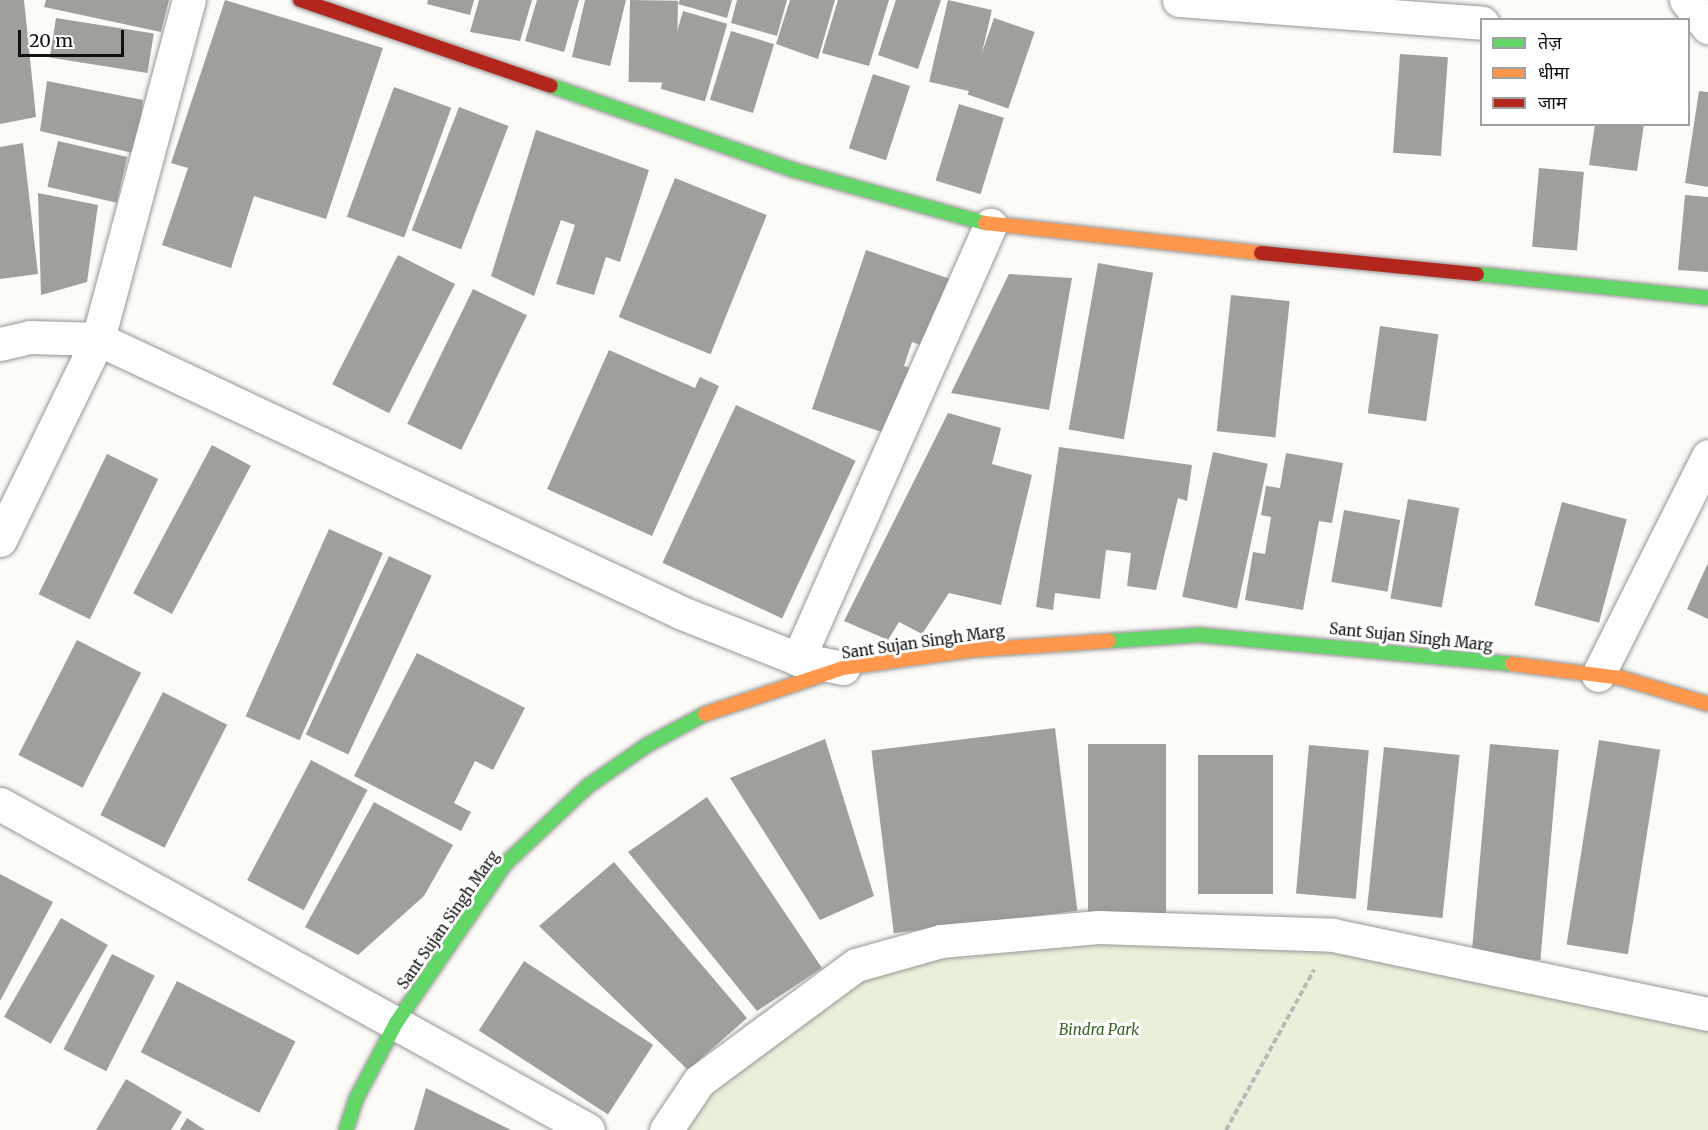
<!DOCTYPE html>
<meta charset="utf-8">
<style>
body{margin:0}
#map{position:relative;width:1708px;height:1130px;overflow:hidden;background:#fcfbf7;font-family:Merriweather,"Noto Sans Devanagari",serif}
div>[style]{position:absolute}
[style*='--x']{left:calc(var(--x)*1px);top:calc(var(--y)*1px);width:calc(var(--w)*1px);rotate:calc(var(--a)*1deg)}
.green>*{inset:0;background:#e8f0d9}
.building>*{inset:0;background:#a09f9c;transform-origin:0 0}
.path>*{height:4px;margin-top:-2px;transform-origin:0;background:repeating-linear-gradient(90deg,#b9b9b8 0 6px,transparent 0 9px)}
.roads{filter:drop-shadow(0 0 2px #979695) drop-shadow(0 0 2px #979695)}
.street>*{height:33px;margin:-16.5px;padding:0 16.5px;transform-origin:16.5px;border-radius:16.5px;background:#fffefe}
.fast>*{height:14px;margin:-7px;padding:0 7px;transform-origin:7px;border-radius:7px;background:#63d668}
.slow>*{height:14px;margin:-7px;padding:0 7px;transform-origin:7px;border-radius:7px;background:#ff974d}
.jam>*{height:14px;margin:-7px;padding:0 7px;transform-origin:7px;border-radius:7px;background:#b3261e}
span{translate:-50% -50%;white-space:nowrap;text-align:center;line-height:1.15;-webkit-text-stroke:6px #fff;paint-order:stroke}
.street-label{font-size:15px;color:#111}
.park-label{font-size:15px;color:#376425;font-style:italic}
.legend{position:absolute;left:1480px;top:18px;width:210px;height:108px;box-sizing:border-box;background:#fff;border:2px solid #a0a0a0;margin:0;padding:8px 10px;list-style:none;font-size:18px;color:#111}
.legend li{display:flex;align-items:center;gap:12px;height:30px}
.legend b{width:30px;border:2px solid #a0a0a0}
.scale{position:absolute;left:18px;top:30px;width:106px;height:27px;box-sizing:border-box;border:3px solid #111;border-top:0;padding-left:8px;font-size:18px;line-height:21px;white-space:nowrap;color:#111;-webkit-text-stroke:4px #fff;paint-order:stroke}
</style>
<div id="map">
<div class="green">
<div style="clip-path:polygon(1333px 935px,1708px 1014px,1708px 1130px,666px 1130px,856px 965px,941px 941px)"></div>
</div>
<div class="building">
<div style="clip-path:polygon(0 0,24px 0,36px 117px,0 124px)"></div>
<div style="clip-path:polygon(46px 0,169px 0,161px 32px,44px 7px)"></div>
<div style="clip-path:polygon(225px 0,383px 48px,326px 219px,254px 196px,231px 268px,162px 245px,188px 168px,171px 163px)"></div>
<div style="clip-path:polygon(428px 0,474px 0,470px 15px,427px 4px)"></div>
<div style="clip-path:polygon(479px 0,532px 0,520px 41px,470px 32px)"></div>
<div style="clip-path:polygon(537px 0,579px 0,564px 52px,525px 41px)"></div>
<div style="clip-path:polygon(585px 0,626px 0,610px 66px,572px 57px)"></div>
<div style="left:630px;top:0;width:48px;height:82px;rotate:1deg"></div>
<div style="clip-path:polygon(680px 0,732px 0,727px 18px,678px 4px)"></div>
<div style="clip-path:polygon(737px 0,787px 0,777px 36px,731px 23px)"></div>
<div style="clip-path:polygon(790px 0,835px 0,818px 59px,776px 44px)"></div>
<div style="clip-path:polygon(838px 0,889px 0,869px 66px,822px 53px)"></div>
<div style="clip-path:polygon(896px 0,941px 0,918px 69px,878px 55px)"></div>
<div style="left:948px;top:0;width:45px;height:84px;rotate:13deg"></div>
<div style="left:683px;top:11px;width:46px;height:81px;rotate:16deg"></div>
<div style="left:56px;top:18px;width:99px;height:40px;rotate:9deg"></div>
<div style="left:994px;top:18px;width:43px;height:81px;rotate:19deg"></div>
<div style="left:731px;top:31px;width:45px;height:72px;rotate:17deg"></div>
<div style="left:1400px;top:54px;width:48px;height:99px;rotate:4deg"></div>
<div style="left:873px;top:74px;width:39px;height:78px;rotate:18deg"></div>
<div style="clip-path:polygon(47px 81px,143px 100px,137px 154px,40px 131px)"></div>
<div style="left:394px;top:87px;width:61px;height:138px;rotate:20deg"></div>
<div style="clip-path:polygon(1699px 91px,1708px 92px,1708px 187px,1685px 183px)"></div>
<div style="left:959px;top:104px;width:47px;height:80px;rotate:17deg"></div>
<div style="left:459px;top:107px;width:53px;height:132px;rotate:21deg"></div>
<div style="clip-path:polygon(1595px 124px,1644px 124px,1637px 171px,1589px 165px)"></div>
<div style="clip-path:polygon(536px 130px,649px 170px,620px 262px,606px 257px,594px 295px,556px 284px,575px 225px,561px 220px,534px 296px,491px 276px)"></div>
<div style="left:58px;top:141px;width:71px;height:47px;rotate:13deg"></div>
<div style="clip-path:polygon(23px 143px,38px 274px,0 279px,0 147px)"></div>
<div style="left:1539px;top:168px;width:45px;height:79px;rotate:5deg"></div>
<div style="left:675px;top:178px;width:99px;height:150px;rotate:22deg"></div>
<div style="clip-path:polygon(38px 193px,98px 205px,87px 282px,41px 295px)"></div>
<div style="clip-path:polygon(1685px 195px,1708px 197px,1708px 272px,1678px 270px)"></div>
<div style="clip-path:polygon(866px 250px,956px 281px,926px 347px,912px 342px,904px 366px,918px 371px,885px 433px,812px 409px)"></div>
<div style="left:398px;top:255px;width:64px;height:145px;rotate:27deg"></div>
<div style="left:1098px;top:263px;width:56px;height:169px;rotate:10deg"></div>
<div style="clip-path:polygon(1009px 274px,1072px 278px,1049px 410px,951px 393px)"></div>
<div style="left:473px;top:289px;width:60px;height:150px;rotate:26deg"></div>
<div style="left:1231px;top:295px;width:59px;height:137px;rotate:6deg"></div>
<div style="left:1380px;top:326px;width:59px;height:88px;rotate:8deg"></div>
<div style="clip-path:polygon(609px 350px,695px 388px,700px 377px,719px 386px,652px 536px,547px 489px)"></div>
<div style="left:736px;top:405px;width:132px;height:174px;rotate:25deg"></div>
<div style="clip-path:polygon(948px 413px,1001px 428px,992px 464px,1032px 475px,1001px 605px,949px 593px,922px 634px,899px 622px,888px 640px,844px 621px)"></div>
<div style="left:212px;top:445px;width:44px;height:168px;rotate:28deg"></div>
<div style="clip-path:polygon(1059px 447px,1192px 465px,1187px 501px,1178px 498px,1156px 590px,1127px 586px,1131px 553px,1106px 550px,1100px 599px,1055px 593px,1053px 610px,1036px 607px)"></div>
<div style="left:1213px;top:452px;width:56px;height:148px;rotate:12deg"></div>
<div style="clip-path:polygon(1286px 453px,1343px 463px,1332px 523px,1319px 521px,1303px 610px,1245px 600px,1253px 552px,1265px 554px,1271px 517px,1261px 515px,1266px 486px,1280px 488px)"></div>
<div style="left:107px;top:454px;width:57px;height:156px;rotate:26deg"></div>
<div style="left:1408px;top:499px;width:52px;height:101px;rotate:10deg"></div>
<div style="left:1562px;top:502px;width:67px;height:107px;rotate:15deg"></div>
<div style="left:1344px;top:510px;width:57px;height:73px;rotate:10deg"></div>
<div style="left:329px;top:529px;width:59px;height:205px;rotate:24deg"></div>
<div style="left:389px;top:556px;width:47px;height:197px;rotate:25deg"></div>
<div style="clip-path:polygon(1708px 563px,1708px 619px,1687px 609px)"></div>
<div style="left:77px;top:640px;width:72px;height:129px;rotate:27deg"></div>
<div style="clip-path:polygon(417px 653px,525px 708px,493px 770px,475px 761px,454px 803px,471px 812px,461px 831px,354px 776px)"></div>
<div style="left:163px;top:692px;width:72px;height:138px;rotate:27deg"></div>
<div style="left:1055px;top:728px;width:184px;height:185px;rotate:83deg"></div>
<div style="clip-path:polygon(825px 739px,874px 896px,820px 920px,730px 778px)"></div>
<div style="left:1599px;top:740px;width:62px;height:207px;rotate:9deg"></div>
<div style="left:1088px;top:744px;width:78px;height:170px"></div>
<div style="left:1490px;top:744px;width:69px;height:211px;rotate:5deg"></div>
<div style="left:1309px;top:745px;width:60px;height:149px;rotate:5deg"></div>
<div style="left:1384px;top:747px;width:76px;height:164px;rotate:6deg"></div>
<div style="left:1198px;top:755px;width:75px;height:139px"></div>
<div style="left:311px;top:760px;width:64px;height:136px;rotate:28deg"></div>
<div style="clip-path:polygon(707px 797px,822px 968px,757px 1011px,628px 852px)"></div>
<div style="clip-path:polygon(374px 802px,453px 845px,424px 896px,358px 955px,305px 927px)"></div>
<div style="clip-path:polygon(614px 862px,747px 1018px,688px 1070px,539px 926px)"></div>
<div style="clip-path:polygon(0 874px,53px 902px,0 1001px)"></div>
<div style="left:61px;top:918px;width:54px;height:114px;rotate:30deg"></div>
<div style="left:112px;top:954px;width:48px;height:107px;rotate:27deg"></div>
<div style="left:524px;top:961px;width:154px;height:83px;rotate:33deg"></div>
<div style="left:177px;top:981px;width:133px;height:80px;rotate:27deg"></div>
<div style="clip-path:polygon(126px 1079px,182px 1112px,171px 1130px,96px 1130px)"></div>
<div style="clip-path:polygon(426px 1088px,511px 1130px,414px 1130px)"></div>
<div style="clip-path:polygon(187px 1118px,205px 1130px,180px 1130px)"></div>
</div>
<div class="path">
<div style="--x:1226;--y:1130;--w:183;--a:-61.2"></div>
</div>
<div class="roads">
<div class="street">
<div style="--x:1179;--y:0;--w:304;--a:4.3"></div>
<div style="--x:1686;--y:0;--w:35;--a:51"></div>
<div style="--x:0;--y:344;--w:31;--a:-13"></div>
<div style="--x:30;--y:337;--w:68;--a:1.7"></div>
<div style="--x:98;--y:339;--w:645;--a:25.13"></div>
<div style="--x:682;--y:613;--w:125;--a:21.6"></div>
<div style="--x:798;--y:659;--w:46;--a:11.3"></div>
<div style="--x:0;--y:540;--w:224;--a:-64"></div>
<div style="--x:98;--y:339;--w:351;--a:-75"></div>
<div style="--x:798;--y:659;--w:475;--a:-66.1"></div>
<div style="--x:1598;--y:675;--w:245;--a:-63.3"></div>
<div style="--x:0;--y:804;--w:672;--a:29"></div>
<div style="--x:666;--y:1130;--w:59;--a:-56"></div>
<div style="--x:699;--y:1081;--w:195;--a:-36.5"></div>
<div style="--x:856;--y:965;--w:88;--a:-15.8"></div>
<div style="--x:941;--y:941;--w:158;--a:-5.1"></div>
<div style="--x:1098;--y:927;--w:235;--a:1.9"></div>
<div style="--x:1333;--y:935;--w:383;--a:11.9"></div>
</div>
<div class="fast">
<div style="--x:551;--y:86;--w:260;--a:19.1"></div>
<div style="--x:797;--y:171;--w:195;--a:15.5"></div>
<div style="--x:1477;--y:274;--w:232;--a:5.9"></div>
<div style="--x:1109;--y:641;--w:90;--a:-3.8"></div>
<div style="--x:1199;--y:635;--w:314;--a:5.3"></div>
<div style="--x:346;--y:1130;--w:33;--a:-72"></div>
<div style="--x:356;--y:1099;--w:86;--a:-62.2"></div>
<div style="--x:396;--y:1023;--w:193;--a:-55.6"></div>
<div style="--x:505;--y:864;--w:114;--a:-43.2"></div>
<div style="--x:588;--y:786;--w:72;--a:-34.8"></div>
<div style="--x:647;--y:745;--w:66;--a:-28.1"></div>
</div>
<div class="slow">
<div style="--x:985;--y:223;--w:278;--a:6.2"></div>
<div style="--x:1512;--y:664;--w:110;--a:7.3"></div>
<div style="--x:1621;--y:678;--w:91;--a:16.6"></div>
<div style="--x:705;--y:714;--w:145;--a:-18.4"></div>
<div style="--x:843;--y:668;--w:130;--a:-7.9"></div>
<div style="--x:972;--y:650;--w:137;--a:-3.8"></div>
</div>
<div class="jam">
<div style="--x:300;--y:0;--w:265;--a:18.9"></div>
<div style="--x:1261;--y:253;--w:217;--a:5.6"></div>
</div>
</div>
<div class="street-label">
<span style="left:1411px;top:637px;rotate:6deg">Sant Sujan Singh Marg</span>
<span style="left:923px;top:642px;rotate:-8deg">Sant Sujan Singh Marg</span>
<span style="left:448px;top:920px;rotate:-55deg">Sant Sujan Singh Marg</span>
</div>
<div class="park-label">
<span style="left:1099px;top:1030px">Bindra Park</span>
</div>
<ul class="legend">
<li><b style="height:8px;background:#63d668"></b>तेज़</li>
<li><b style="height:8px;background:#ff974d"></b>धीमा</li>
<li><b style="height:8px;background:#b3261e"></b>जाम</li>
</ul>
<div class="scale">20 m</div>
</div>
